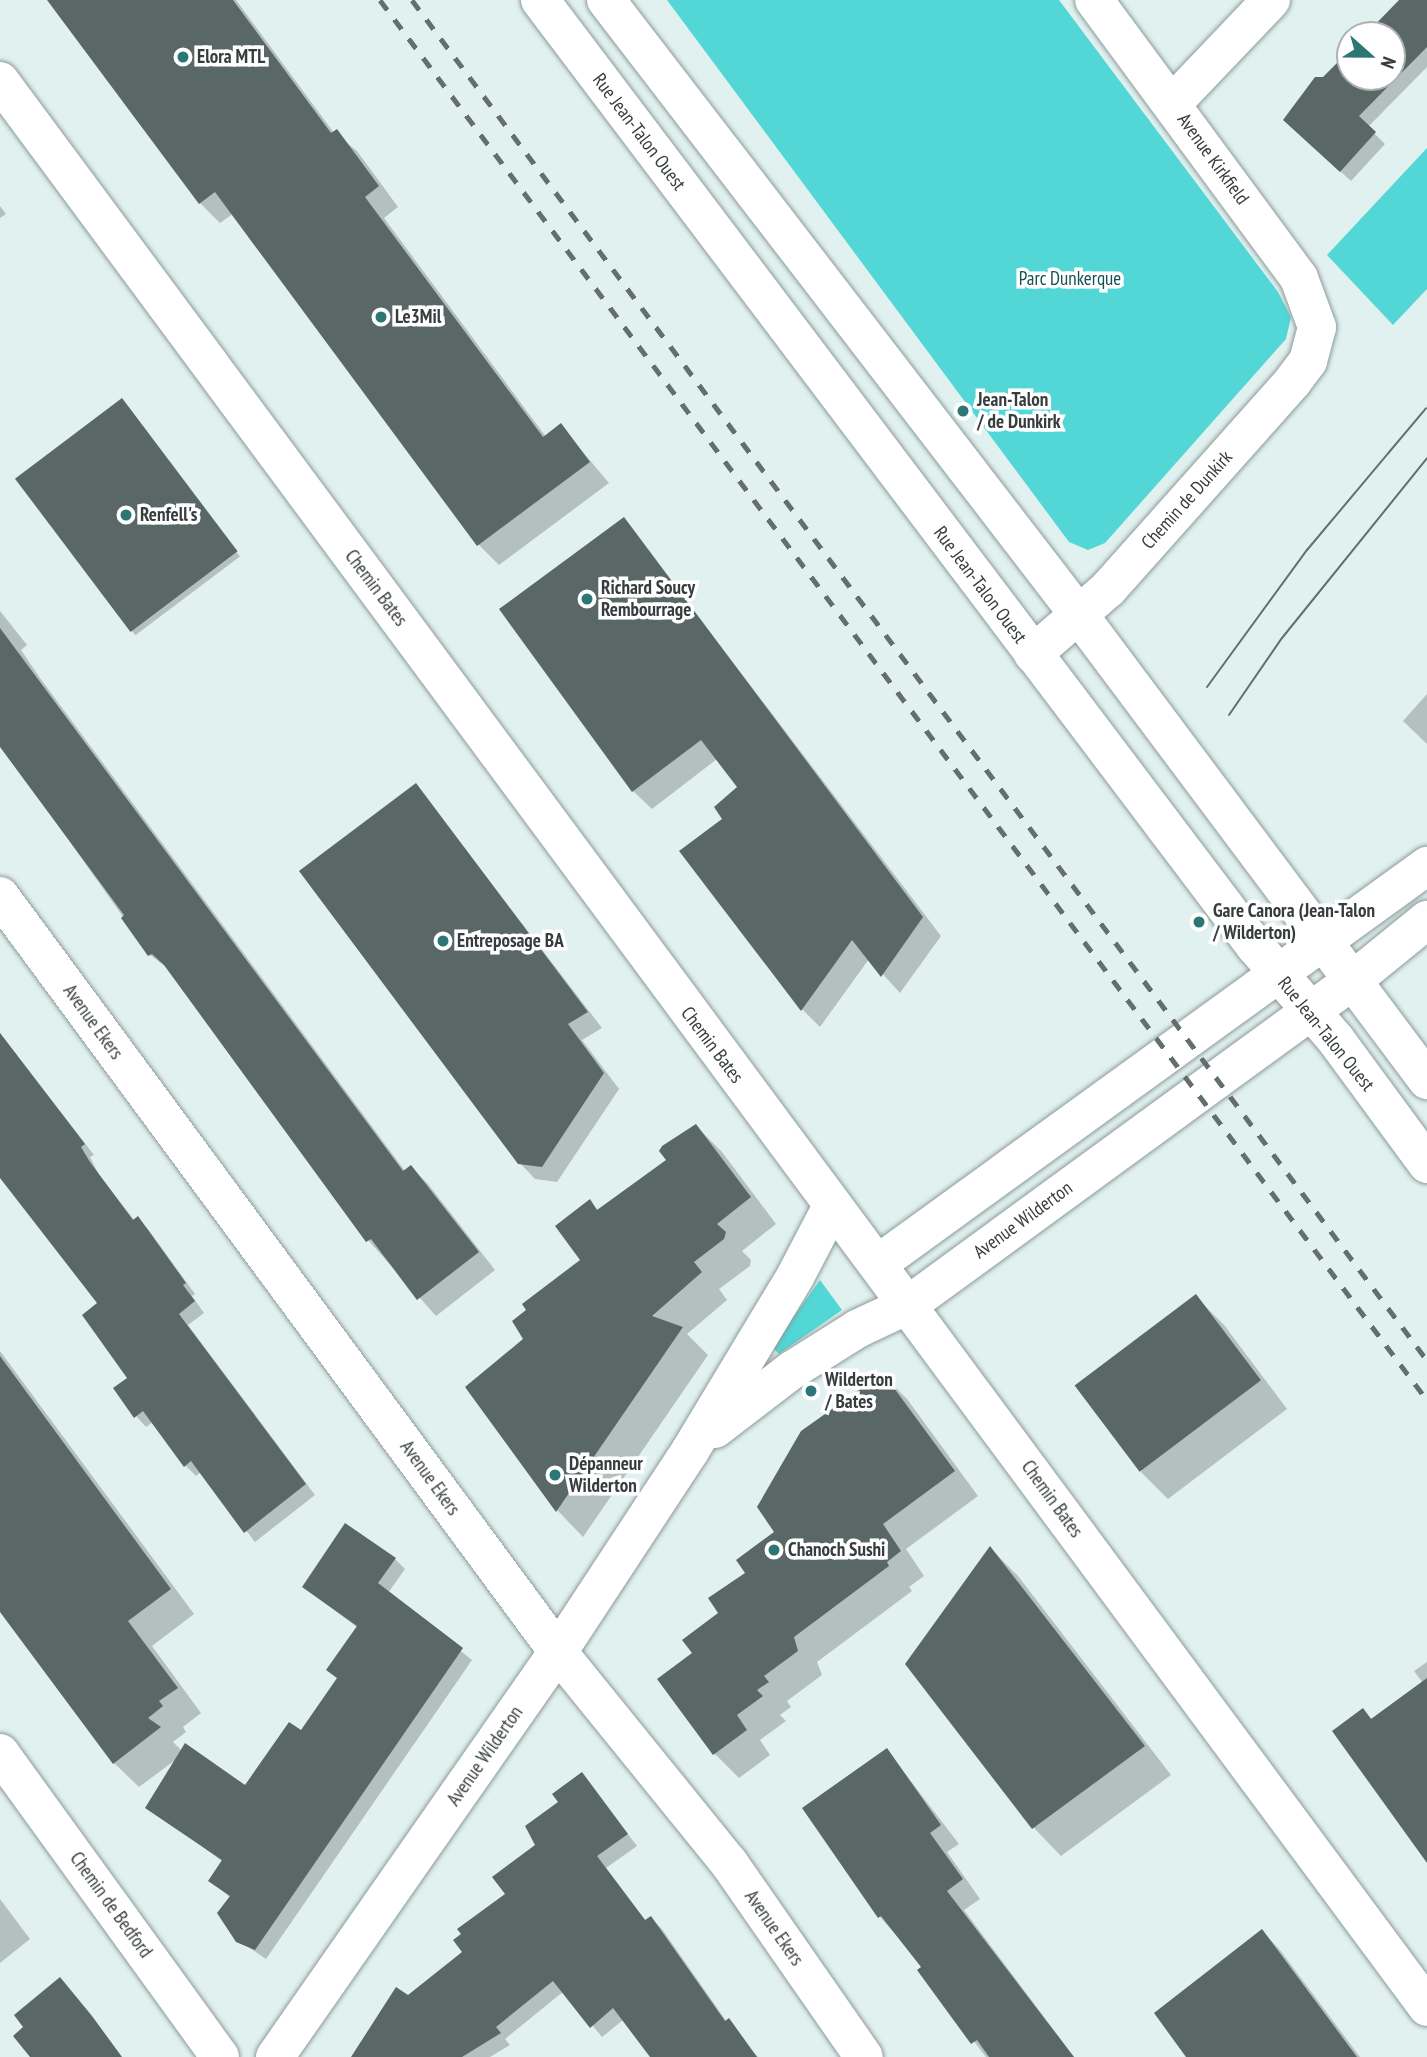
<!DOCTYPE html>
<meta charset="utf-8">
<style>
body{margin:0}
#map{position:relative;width:1427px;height:2057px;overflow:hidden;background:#e1f1f0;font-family:"PT Sans Narrow",sans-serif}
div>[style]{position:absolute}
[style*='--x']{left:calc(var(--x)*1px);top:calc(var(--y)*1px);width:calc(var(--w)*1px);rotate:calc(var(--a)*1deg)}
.green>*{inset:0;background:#52d7d6}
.shadow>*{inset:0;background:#0003;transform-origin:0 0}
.building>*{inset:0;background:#5a6767;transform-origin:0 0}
.roads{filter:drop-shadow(0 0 2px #8c9a9a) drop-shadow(0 0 2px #8c9a9a)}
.minor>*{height:38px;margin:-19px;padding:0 19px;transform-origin:19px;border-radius:19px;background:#fff}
.tertiary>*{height:38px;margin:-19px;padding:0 19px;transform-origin:19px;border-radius:19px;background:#fff}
.secondary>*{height:38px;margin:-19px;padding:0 19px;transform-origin:19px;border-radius:19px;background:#fff}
.tram>*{height:2px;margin:-1px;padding:0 1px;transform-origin:1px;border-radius:1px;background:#656e6e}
.rail>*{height:5px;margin-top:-2.5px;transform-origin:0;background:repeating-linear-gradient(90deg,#656e6e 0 12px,transparent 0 24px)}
.dots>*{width:19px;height:19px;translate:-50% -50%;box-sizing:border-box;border:4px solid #fff;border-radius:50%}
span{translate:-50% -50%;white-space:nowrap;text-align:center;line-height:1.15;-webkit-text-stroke:7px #fff;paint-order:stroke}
.poi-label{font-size:19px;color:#373d3d;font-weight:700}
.left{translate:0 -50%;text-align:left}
.street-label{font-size:19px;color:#373d3d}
.park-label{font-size:19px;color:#135252}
.north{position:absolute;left:1336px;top:21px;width:70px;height:70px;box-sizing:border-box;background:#fff;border:2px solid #afb1b1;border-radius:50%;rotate:111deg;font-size:19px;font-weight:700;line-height:28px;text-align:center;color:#373d3d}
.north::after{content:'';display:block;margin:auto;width:24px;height:32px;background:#2d7676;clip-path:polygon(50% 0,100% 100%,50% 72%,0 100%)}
</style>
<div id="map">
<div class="green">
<div style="clip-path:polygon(667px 0,1059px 0,1278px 292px,1291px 317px,1286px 339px,1105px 543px,1088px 550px,1069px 542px)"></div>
<div style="clip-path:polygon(1427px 148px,1427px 289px,1393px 325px,1327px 255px)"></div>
<div style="clip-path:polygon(820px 1280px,842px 1310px,779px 1354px,772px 1347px)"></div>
</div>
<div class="shadow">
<div style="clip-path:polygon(49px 0,236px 0,334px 133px,357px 151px,398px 207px,384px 218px,546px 437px,561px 426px,609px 483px,499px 565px,479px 545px,234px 213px,220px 223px,200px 203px)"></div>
<div style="clip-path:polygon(1402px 0,1427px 0,1427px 67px,1368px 127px,1385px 144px,1351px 181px,1295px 130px,1350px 53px,1350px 77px,1392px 77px,1392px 35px,1368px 35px)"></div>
<div style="clip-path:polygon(0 206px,6px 214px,0 218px)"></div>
<div style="left:122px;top:400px;width:196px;height:131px;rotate:53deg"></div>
<div style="clip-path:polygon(624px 519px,941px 936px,900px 993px,869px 959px,820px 1027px,802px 1009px,724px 820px,739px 788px,717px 759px,652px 809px,633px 791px)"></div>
<div style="clip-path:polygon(0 611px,27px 645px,21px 650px,40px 678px,405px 1171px,411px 1167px,428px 1184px,495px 1270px,436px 1316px,368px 1240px,170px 970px,150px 955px,0 743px)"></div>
<div style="clip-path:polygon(1427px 694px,1427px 744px,1403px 721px)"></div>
<div style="clip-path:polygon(416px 785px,602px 1028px,582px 1040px,619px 1089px,557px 1182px,535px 1179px,519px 1162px)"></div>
<div style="clip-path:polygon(0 1033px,94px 1155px,90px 1157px,99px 1175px,135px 1221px,138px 1219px,148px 1229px,195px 1294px,192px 1296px,204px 1313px,188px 1325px,315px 1495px,255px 1542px,201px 1472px,196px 1476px,186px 1466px,153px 1422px,146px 1427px,136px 1416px,129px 1378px,100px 1303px,0 1172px)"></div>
<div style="clip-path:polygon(696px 1126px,722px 1152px,776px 1224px,742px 1251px,751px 1260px,750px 1266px,719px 1289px,727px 1300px,687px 1334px,708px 1355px,583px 1537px,558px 1511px,467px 1388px,525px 1339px,583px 1261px,589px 1201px,599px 1211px,669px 1160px)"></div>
<div style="clip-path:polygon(1196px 1297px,1224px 1325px,1287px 1409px,1168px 1499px,1141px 1472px)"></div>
<div style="clip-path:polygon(0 1351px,194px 1614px,152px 1646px,201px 1713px,183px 1727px,186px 1732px,173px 1742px,182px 1751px,246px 1787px,302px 1733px,338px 1679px,328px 1670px,358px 1628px,304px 1587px,395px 1559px,405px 1569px,388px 1593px,472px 1660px,266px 1959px,238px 1940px,231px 1898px,210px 1881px,223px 1862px,148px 1807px,178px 1758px,139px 1787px,114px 1763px,0 1611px)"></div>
<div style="clip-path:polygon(883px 1375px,907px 1399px,978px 1496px,906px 1549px,924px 1576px,909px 1587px,912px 1591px,817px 1662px,822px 1675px,787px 1701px,791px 1707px,780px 1715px,786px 1721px,760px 1740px,770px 1755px,739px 1778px,715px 1754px,660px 1679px,695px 1654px)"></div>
<div style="clip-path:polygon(990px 1548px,1018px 1576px,1171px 1775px,1061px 1856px,1034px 1828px,907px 1663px)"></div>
<div style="clip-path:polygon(1427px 1662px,1427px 1860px,1363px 1710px,1373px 1720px,1423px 1683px,1414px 1671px)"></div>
<div style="clip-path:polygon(887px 1750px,959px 1844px,947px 1852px,980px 1899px,964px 1910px,1074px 2057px,986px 2057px,919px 1970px,924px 1967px,880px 1917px)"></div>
<div style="clip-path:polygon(582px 1774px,637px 1846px,606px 1868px,646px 1921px,651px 1918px,662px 1929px,727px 2022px,758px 2057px,651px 2057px,623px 2020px,602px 2037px,564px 1991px,505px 2039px,510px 2045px,490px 2057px,353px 2057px,408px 1997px,465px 1952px,508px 1894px)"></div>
<div style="clip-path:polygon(0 1899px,30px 1939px,0 1963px)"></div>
<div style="clip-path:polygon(1262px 1931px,1280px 1950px,1360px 2057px,1188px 2057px)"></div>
</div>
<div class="building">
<div style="clip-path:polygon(47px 0,233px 0,331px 133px,337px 129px,379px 186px,365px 197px,543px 437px,561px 423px,590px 462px,477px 546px,215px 192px,199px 204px)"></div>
<div style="clip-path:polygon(1399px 0,1427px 0,1427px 47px,1359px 116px,1376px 132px,1340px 172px,1283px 120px,1315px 77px,1323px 77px,1350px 50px,1350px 77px,1392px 77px,1392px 35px,1365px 35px)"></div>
<div style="left:122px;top:398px;width:192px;height:134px;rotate:53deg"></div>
<div style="clip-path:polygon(624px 517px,923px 917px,881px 977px,852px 940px,801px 1011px,679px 851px,722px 819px,714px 807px,737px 787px,701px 740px,632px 792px,499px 609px)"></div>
<div style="clip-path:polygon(0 628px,403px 1171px,411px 1165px,479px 1252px,417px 1300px,371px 1239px,366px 1242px,164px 965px,152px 954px,148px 956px,121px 918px,124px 915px,0 747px)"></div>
<div style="clip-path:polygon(416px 783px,588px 1012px,568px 1024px,604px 1073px,542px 1167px,518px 1164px,299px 871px)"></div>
<div style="clip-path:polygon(0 1033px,85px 1144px,81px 1147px,90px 1162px,133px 1220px,138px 1216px,186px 1283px,183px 1285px,195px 1301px,179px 1314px,306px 1484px,244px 1533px,191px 1461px,184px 1467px,143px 1411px,134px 1418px,113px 1388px,127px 1378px,82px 1315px,97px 1303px,0 1178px)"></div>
<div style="clip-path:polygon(696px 1124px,751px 1197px,717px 1224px,726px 1232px,724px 1239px,694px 1262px,702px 1272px,652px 1316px,683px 1327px,556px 1512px,465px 1387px,523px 1339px,512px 1321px,526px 1310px,522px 1304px,580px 1260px,555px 1226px,590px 1199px,597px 1210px,666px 1160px,659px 1151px,662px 1146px)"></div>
<div style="left:1196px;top:1294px;width:108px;height:152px;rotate:53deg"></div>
<div style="clip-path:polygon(0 1356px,171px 1589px,128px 1621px,178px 1688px,159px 1701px,163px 1706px,148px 1718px,161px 1727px,113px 1764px,0 1612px)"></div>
<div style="clip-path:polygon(883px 1373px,955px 1471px,883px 1524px,901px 1551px,887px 1562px,889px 1566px,794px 1637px,798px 1651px,764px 1676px,769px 1682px,757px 1690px,763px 1696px,737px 1715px,747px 1730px,713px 1755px,657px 1679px,692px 1653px,682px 1640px,718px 1613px,708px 1598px,745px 1573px,736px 1560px,774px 1532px,757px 1507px,801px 1431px)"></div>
<div style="clip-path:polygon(345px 1523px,396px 1558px,378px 1583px,463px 1648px,255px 1950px,236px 1942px,217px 1913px,230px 1896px,208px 1881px,222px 1860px,145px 1808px,185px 1743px,245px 1785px,289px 1722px,301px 1730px,337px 1678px,326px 1670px,357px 1626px,302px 1587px)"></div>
<div style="clip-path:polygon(990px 1546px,1145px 1746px,1032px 1829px,905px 1664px)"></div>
<div style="clip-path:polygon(1427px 1678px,1427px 1863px,1332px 1731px,1363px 1708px,1371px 1719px)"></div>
<div style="clip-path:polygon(887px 1748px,941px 1825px,930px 1833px,963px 1879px,947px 1891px,1074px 2057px,989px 2057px,977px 2040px,971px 2044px,917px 1970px,921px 1967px,881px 1916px,878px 1918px,802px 1808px)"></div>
<div style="clip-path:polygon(582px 1772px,628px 1834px,597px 1856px,645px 1920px,651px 1916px,725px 2021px,729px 2018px,757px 2057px,650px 2057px,613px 2008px,590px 2028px,553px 1981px,496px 2027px,501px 2033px,462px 2057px,351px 2057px,396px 1987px,408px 1995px,462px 1952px,453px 1940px,461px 1934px,457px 1929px,505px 1894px,492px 1877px,535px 1845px,525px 1826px,558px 1802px,552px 1794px)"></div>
<div style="clip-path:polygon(1262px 1929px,1357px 2057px,1186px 2057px,1154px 2013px)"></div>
<div style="clip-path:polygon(60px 1977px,92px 2016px,122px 2057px,30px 2057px,13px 2036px,23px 2027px,14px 2015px)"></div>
</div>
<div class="roads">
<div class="minor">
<div style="--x:1173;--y:103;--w:142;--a:-46.4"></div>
<div style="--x:1033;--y:654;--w:99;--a:-40.9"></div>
<div style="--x:1108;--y:589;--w:278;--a:-48.3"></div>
<div style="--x:1293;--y:381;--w:25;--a:-53"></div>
<div style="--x:1308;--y:361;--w:35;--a:-75"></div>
<div style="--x:1317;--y:327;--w:52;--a:-110.2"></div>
<div style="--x:1299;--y:278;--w:345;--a:-126.4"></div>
<div style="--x:0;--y:896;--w:940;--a:53.57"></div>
<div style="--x:558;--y:1652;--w:272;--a:51"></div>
<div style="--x:729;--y:1863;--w:236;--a:55.2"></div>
<div style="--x:0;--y:1753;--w:375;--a:54.1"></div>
</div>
<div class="tertiary">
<div style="--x:0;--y:81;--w:2397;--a:53.46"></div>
<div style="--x:879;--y:1263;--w:677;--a:-35.92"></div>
<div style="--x:715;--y:1429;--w:97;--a:-37.5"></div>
<div style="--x:792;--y:1370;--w:77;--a:-32.2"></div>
<div style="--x:857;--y:1329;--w:56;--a:-25.2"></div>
<div style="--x:908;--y:1305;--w:550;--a:-36.12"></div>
<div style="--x:1352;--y:981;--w:97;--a:-39.1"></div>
<div style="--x:275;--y:2057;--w:494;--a:-55.1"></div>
<div style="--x:558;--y:1652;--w:240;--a:-56.7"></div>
<div style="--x:690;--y:1451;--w:205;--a:-58.9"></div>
<div style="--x:796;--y:1275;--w:78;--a:-62.4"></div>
</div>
<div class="secondary">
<div style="--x:540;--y:0;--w:1186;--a:52.92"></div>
<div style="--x:1255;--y:946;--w:124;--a:49.2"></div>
<div style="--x:1336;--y:1040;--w:154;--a:53.7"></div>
<div style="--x:606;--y:0;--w:776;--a:52.44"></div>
<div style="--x:1079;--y:615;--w:581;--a:53.19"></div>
</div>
</div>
<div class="tram">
<div style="--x:1207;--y:687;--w:170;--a:-53.9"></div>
<div style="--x:1307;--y:550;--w:185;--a:-50"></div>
<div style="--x:1229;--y:715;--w:93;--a:-55.5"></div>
<div style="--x:1282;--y:638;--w:231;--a:-51.1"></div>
</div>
<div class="rail">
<div style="--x:380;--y:0;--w:1748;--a:53.21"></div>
<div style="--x:412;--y:0;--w:1697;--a:53.27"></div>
</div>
<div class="dots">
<div style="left:183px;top:57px;background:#2d7676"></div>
<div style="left:381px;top:317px;background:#2d7676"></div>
<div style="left:963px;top:411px;background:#2d7676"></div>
<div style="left:126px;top:515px;background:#2d7676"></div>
<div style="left:587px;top:599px;background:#2d7676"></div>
<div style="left:1199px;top:922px;background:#2d7676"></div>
<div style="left:443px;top:941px;background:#2d7676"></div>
<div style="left:811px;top:1391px;background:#2d7676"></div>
<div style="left:555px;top:1475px;background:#2d7676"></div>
<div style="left:774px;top:1550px;background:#2d7676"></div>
</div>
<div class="poi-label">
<span class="left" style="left:197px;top:57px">Elora MTL</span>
<span class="left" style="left:395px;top:317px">Le3Mil</span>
<span class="left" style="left:977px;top:411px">Jean-Talon<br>/ de Dunkirk</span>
<span class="left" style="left:140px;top:515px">Renfell's</span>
<span class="left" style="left:601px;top:599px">Richard Soucy<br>Rembourrage</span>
<span class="left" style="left:1213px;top:922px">Gare Canora (Jean-Talon<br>/ Wilderton)</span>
<span class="left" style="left:457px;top:941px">Entreposage BA</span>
<span class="left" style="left:825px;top:1391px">Wilderton<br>/ Bates</span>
<span class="left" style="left:569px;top:1475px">Dépanneur<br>Wilderton</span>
<span class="left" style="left:788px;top:1550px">Chanoch Sushi</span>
</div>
<div class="street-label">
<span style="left:639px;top:132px;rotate:53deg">Rue Jean-Talon Ouest</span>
<span style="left:1213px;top:159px;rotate:54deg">Avenue Kirkfield</span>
<span style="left:1187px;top:500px;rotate:-48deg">Chemin de Dunkirk</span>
<span style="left:980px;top:585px;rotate:53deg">Rue Jean-Talon Ouest</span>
<span style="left:376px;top:588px;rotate:53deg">Chemin Bates</span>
<span style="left:93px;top:1022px;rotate:54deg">Avenue Ekers</span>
<span style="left:1326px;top:1034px;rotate:51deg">Rue Jean-Talon Ouest</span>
<span style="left:712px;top:1045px;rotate:53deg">Chemin Bates</span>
<span style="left:1023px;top:1220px;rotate:-36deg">Avenue Wilderton</span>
<span style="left:430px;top:1478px;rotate:54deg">Avenue Ekers</span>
<span style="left:1052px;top:1499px;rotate:54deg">Chemin Bates</span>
<span style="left:485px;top:1756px;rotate:-55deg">Avenue Wilderton</span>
<span style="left:111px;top:1905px;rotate:54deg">Chemin de Bedford</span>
<span style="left:774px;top:1928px;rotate:55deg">Avenue Ekers</span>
</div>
<div class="park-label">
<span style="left:1070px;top:279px">Parc Dunkerque</span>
</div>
<div class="north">N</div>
</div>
